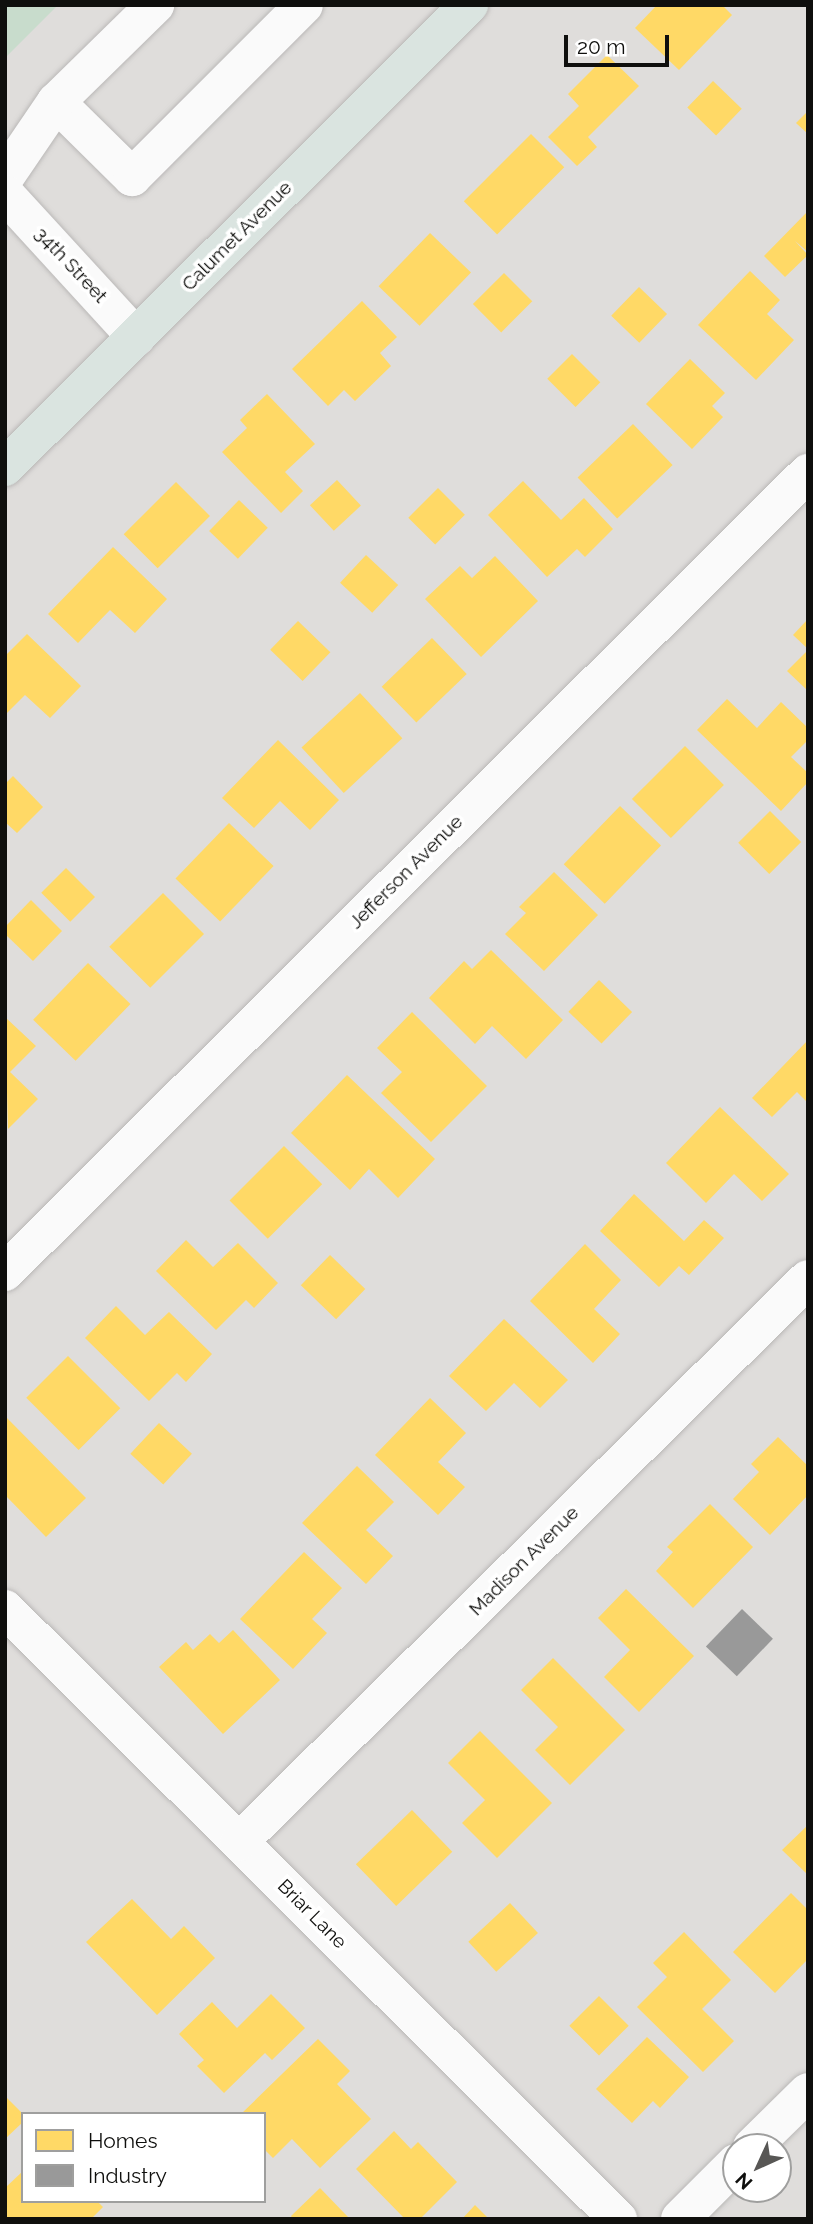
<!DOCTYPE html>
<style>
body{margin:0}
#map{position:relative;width:813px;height:2224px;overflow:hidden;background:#dfdddb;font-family:Raleway,sans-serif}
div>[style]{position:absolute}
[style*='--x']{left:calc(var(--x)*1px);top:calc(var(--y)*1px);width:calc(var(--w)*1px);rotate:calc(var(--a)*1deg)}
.green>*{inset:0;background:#c8dccc}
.homes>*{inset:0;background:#ffd966;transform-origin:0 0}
.industry>*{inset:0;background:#999;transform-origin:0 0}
.roads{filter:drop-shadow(0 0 2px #bab8b7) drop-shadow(0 0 2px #bab8b7)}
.minor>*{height:38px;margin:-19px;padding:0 19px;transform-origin:19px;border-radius:19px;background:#fafafa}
.major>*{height:38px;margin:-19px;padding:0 19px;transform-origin:19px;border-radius:19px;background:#dae4e0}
span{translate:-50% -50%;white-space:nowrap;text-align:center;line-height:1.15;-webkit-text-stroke:7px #fff;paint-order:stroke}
.street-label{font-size:19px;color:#0f0f0d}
.frame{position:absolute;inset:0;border:7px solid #0f0f0d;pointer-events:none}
.legend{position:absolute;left:21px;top:2112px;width:245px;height:91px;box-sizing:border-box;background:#fff;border:2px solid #9f9f9e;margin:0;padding:9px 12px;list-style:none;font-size:21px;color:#0f0f0d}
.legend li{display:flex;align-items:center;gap:14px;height:35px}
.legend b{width:35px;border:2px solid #9f9f9e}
.north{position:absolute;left:722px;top:2133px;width:70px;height:70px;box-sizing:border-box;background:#fff;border:2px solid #9f9f9e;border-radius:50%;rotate:225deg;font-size:19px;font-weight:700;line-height:28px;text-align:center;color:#0f0f0d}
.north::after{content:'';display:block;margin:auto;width:24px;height:32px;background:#585755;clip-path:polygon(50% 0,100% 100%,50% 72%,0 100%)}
.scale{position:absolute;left:564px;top:35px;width:105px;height:32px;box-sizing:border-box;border:4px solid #0f0f0d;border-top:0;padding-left:9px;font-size:21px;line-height:24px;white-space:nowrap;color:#0f0f0d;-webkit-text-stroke:5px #fff;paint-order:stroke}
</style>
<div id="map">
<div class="green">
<div style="clip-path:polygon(5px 5px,58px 5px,5px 58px)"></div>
</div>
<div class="homes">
<div style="clip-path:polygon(657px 5px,722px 5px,732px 15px,679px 70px,635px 28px)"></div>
<div style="clip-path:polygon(607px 55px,639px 86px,588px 137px,597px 147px,577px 166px,548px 137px,579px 106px,568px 94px)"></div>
<div style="left:713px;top:81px;width:40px;height:37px;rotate:44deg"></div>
<div style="clip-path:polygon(808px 111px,808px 134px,796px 123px)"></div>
<div style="left:531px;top:134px;width:47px;height:95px;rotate:45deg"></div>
<div style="clip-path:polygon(808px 211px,808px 252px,795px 241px,808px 255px,785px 277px,764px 256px)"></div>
<div style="left:430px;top:233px;width:57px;height:74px;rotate:44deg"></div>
<div style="clip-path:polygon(750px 271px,780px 300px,767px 314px,794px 340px,756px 380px,698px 325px)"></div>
<div style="left:504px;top:273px;width:40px;height:44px;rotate:45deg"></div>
<div style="left:639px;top:287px;width:39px;height:40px;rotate:44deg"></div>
<div style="clip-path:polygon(362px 301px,397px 337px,380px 353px,391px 366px,355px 401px,344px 390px,328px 406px,292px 369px)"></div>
<div style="left:572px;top:354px;width:40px;height:35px;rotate:45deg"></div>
<div style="clip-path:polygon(690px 359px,725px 393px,712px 406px,723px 417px,692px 449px,646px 404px)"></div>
<div style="clip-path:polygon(267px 394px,315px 444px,285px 472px,303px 491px,281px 513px,222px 452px,247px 428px,240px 420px)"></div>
<div style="left:633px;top:424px;width:57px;height:77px;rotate:46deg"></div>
<div style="left:337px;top:480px;width:35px;height:37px;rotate:47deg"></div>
<div style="clip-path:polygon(523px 481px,561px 520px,584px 498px,613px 529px,585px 557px,577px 549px,547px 577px,488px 515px)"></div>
<div style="left:176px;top:482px;width:48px;height:74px;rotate:45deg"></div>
<div style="left:438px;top:488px;width:38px;height:42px;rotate:45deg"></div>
<div style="left:239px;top:500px;width:40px;height:43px;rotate:44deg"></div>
<div style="clip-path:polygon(113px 547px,167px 599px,135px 633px,110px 610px,78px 643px,48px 614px)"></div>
<div style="left:366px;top:555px;width:44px;height:38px;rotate:43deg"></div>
<div style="clip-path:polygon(495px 556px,538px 601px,481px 657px,425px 599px,460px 566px,472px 578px)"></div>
<div style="clip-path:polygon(808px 619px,808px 649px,793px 635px)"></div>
<div style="left:298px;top:621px;width:45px;height:40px;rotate:44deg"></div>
<div style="clip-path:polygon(27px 634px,81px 686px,50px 718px,25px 695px,5px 715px,5px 656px)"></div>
<div style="left:432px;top:638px;width:50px;height:70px;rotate:46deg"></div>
<div style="clip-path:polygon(808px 650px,808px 691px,787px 671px)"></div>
<div style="left:360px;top:693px;width:62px;height:80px;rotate:47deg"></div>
<div style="clip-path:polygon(727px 699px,757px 728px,781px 702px,808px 728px,808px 740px,791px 757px,808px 773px,808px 782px,781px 811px,697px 730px)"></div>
<div style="clip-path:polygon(278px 740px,339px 800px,310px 830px,280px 801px,254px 828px,222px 798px)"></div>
<div style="left:685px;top:746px;width:55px;height:75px;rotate:45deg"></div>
<div style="clip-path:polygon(13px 776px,43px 807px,17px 833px,5px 822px,5px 784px)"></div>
<div style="left:620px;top:806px;width:57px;height:81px;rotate:44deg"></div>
<div style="left:770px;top:811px;width:44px;height:45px;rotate:45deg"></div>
<div style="left:229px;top:823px;width:62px;height:77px;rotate:44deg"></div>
<div style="left:66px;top:868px;width:41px;height:35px;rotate:45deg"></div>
<div style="clip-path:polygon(554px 872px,598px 915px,544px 971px,505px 934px,526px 913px,519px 907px)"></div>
<div style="left:163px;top:893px;width:58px;height:76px;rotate:45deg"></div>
<div style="clip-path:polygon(31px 900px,62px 931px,33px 961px,5px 934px,5px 927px)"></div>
<div style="clip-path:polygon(491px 950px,563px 1020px,526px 1059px,492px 1026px,475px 1044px,429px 998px,464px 961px,472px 969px)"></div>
<div style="left:88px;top:963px;width:59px;height:79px;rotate:44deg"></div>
<div style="left:599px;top:980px;width:46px;height:44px;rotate:44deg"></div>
<div style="clip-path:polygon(412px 1012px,487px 1086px,431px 1142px,381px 1093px,402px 1072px,377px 1048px)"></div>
<div style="clip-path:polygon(5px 1017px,36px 1046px,10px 1072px,38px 1099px,8px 1129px)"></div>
<div style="clip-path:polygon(808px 1040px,808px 1103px,797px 1092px,772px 1117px,752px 1098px)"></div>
<div style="clip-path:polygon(347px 1075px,435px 1159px,398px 1198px,369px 1169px,350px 1190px,291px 1133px)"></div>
<div style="clip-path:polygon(720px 1107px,789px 1174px,762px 1201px,734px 1174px,706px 1203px,666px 1163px)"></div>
<div style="left:284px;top:1146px;width:54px;height:77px;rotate:45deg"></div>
<div style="clip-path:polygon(634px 1194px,684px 1241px,704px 1220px,724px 1238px,689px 1275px,679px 1266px,659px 1287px,600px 1231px)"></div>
<div style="clip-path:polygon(186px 1240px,213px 1267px,238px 1243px,278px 1283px,254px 1308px,246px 1300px,216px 1330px,156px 1271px)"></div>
<div style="clip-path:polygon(585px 1244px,621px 1280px,594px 1309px,620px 1334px,593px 1363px,530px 1301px)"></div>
<div style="left:330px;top:1255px;width:49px;height:42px;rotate:44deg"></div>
<div style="clip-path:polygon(116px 1306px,145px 1335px,169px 1312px,212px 1354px,186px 1382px,177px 1373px,149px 1401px,85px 1338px)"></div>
<div style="clip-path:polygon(504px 1319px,568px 1380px,540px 1408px,514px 1383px,486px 1411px,449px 1376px)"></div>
<div style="left:68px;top:1356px;width:74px;height:59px;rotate:45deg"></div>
<div style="clip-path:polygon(430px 1398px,466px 1433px,438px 1462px,465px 1487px,438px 1515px,375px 1455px)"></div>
<div style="clip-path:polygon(5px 1416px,86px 1498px,46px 1537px,5px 1495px)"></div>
<div style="left:159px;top:1423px;width:45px;height:42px;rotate:43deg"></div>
<div style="clip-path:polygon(778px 1437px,808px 1466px,808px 1495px,770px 1535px,733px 1499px,759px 1472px,751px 1464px)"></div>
<div style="clip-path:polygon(357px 1466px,394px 1502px,366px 1530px,393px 1556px,366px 1584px,302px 1523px)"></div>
<div style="clip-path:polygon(710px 1504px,753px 1547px,693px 1608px,656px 1571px,673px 1552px,667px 1547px)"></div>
<div style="clip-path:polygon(304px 1552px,342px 1588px,312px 1619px,327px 1633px,293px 1669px,240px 1619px)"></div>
<div style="clip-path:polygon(626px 1589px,694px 1656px,639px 1712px,604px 1677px,630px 1650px,598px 1618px)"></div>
<div style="clip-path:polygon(233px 1630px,280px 1680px,223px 1734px,159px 1667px,186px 1642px,193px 1650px,210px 1634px,219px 1643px)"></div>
<div style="clip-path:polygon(553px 1658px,625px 1730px,570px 1785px,535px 1750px,558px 1727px,521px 1690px)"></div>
<div style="clip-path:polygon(480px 1731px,552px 1803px,497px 1858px,462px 1823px,485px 1800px,448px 1763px)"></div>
<div style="left:412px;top:1810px;width:58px;height:78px;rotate:46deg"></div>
<div style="clip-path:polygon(808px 1825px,808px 1875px,782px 1850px)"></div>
<div style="clip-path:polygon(791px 1893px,808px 1910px,808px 1959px,775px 1993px,733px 1952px)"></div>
<div style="clip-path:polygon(132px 1899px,171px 1939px,184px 1926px,215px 1958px,157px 2015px,86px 1942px)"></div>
<div style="left:510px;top:1903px;width:41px;height:57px;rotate:47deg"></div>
<div style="clip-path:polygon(684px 1932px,731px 1980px,702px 2009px,734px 2041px,703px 2072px,637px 2007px,667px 1977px,653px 1963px)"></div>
<div style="clip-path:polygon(271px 1994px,305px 2028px,272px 2060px,265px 2053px,224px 2093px,197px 2066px,204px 2060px,179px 2034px,212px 2002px,237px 2028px)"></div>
<div style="left:599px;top:1996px;width:42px;height:42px;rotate:45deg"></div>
<div style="clip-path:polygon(647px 2037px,689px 2077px,660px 2108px,653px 2101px,632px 2123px,596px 2089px)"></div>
<div style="clip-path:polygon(318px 2039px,350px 2071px,337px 2084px,371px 2119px,320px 2168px,292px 2139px,273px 2158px,264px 2149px,264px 2114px,241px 2114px)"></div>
<div style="clip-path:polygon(5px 2096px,23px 2114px,23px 2122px,5px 2139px)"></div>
<div style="clip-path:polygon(394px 2131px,411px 2149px,418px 2142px,457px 2182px,420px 2219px,405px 2219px,356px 2169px)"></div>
<div style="clip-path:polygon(23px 2171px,23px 2201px,97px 2201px,103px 2207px,91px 2219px,5px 2219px,5px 2188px)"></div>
<div style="clip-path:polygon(320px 2188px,348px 2217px,293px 2219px,291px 2216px)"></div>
<div style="clip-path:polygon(475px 2205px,489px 2219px,462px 2219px)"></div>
</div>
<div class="industry">
<div style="left:742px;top:1609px;width:43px;height:52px;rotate:44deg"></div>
</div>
<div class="roads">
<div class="minor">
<div style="--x:56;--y:102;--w:107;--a:44.6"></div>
<div style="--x:132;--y:177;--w:243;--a:-45"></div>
<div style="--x:5;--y:177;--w:91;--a:-55.8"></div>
<div style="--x:56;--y:102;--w:139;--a:-44.4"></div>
<div style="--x:5;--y:194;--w:194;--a:47.5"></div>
<div style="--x:5;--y:1272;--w:1133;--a:-44.86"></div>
<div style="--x:5;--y:1609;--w:865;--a:44.86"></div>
<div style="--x:239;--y:1842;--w:800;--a:-44.7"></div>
<div style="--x:752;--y:2147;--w:78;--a:-44.5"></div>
<div style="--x:680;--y:2219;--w:79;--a:-45"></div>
</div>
<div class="major">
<div style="--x:5;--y:467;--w:655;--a:-44.88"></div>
</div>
</div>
<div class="street-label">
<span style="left:237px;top:236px;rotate:-45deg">Calumet Avenue</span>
<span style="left:71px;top:265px;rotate:47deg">34th Street</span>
<span style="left:406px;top:872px;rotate:-45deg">Jefferson Avenue</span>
<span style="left:524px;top:1561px;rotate:-45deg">Madison Avenue</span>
<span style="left:312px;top:1914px;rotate:45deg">Briar Lane</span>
</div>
<div class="frame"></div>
<ul class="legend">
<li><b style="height:19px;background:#ffd966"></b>Homes</li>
<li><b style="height:19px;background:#999"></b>Industry</li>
</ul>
<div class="north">N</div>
<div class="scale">20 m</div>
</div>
